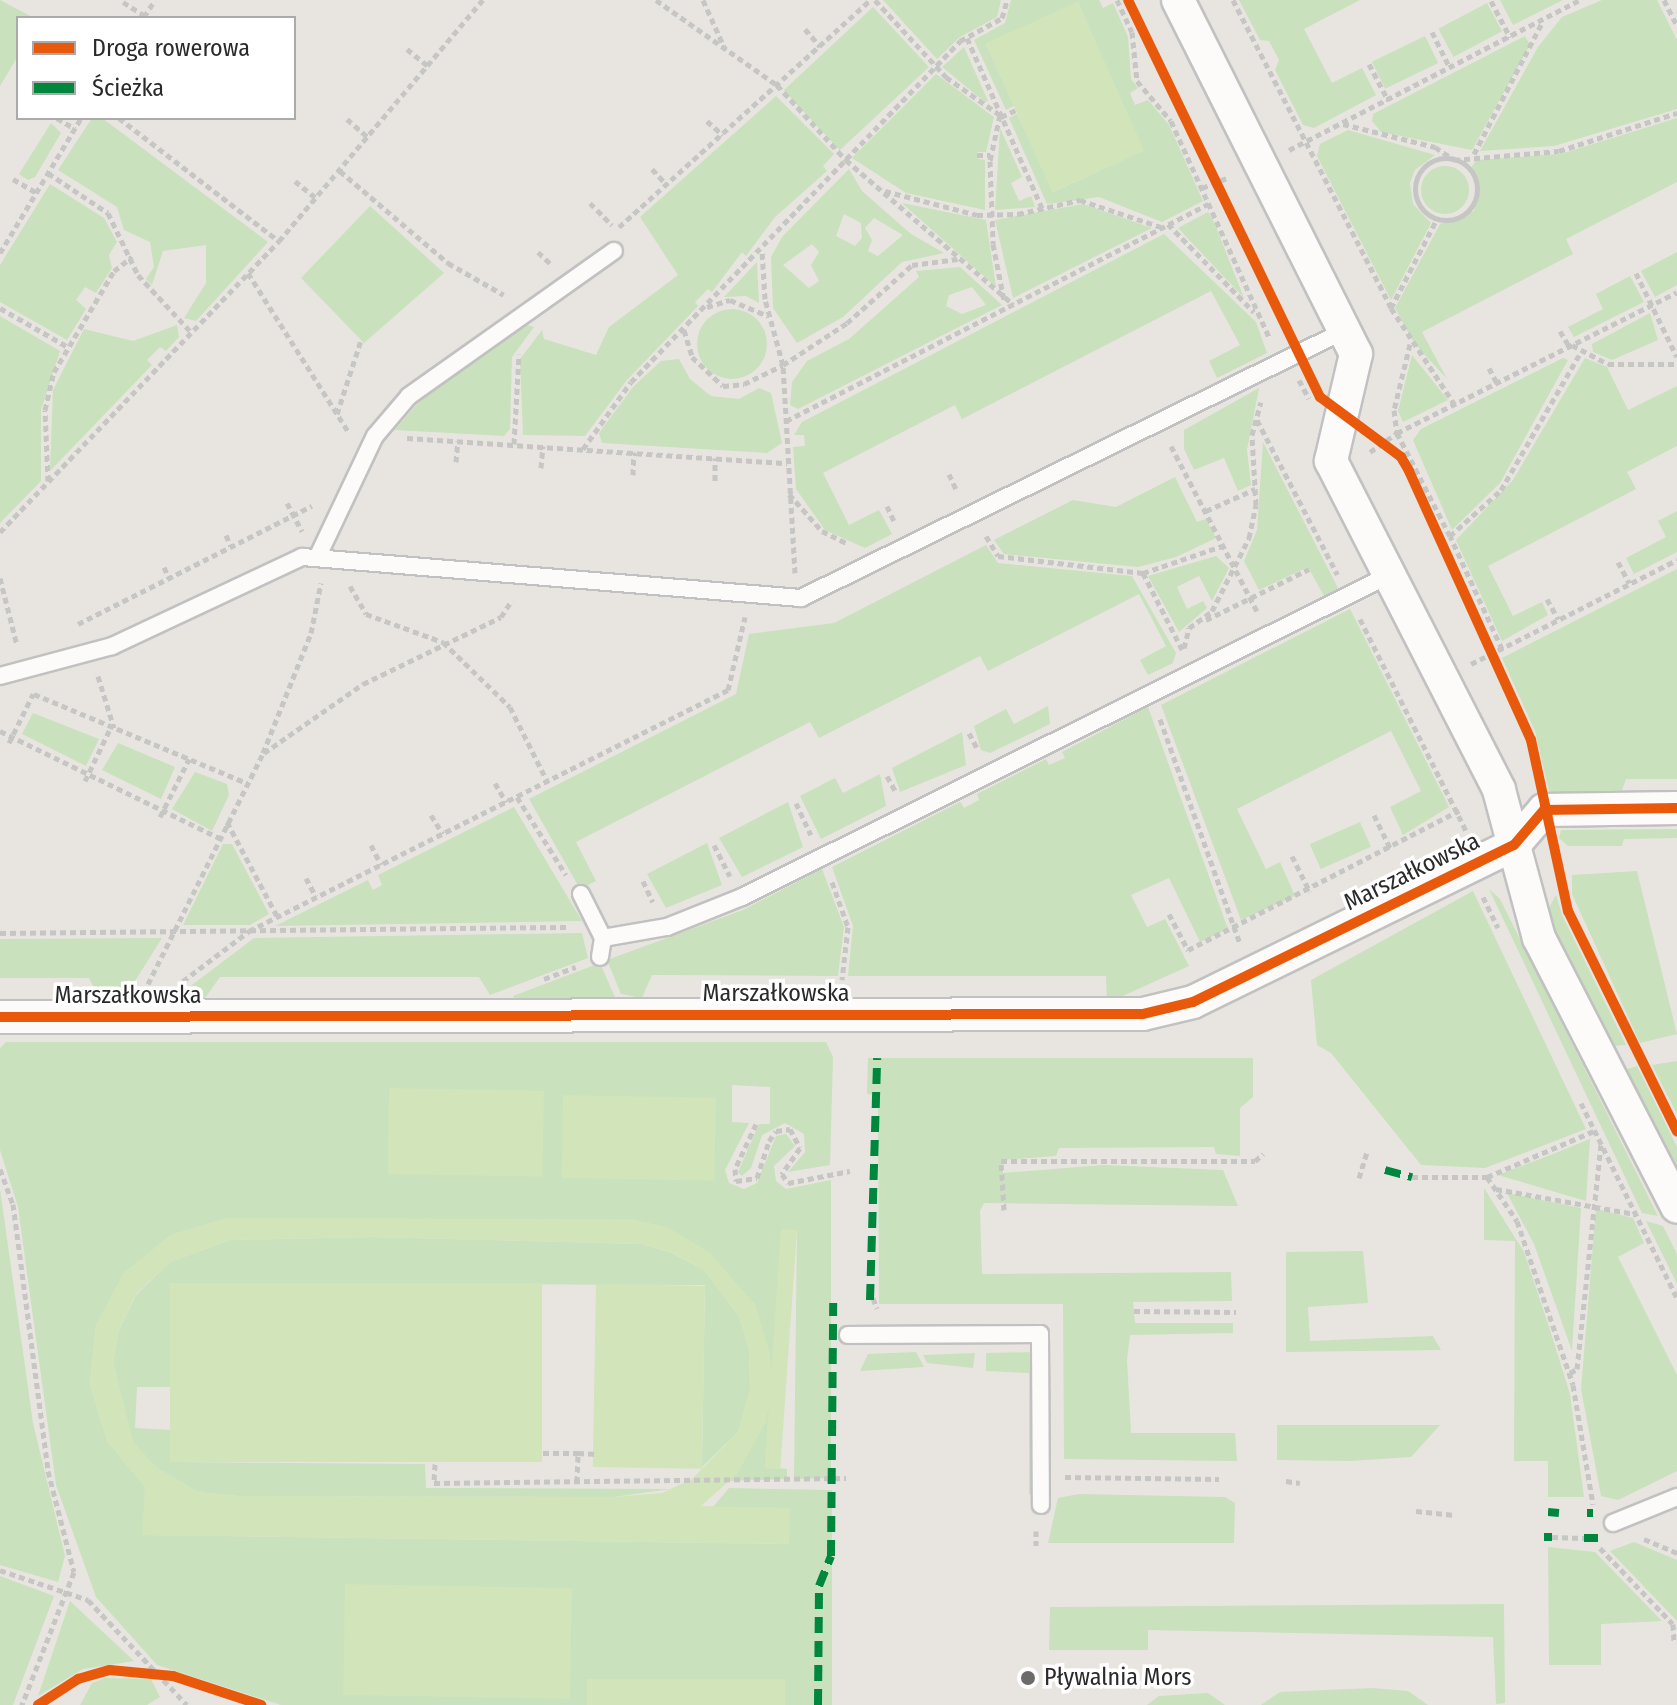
<!DOCTYPE html>
<meta charset="utf-8">
<style>
body{margin:0}
#map{position:relative;width:1677px;height:1705px;overflow:hidden;background:#e8e5e0;font-family:"Fira Sans Condensed",sans-serif}
div>[style]{position:absolute}
.green>*{inset:0;background:#c9e1bc;transform-origin:0 0}
.round{border-radius:50%}
.pitch>*{inset:0;background:#d1e4ba;transform-origin:0 0}
.path>*{height:5px;margin-top:-2.5px;transform-origin:0;background:repeating-linear-gradient(90deg,#c6c6c5 0 6px,transparent 0 10px)}
.path>.ring{margin:-2.5px;padding:0;box-sizing:content-box;background:none;border:5px solid #c6c6c5;border-radius:50%}
.roads{filter:drop-shadow(2px 0 #c2c1c1) drop-shadow(-2px 0 #c2c1c1) drop-shadow(0 2px #c2c1c1) drop-shadow(0 -2px #c2c1c1)}
.service>*{height:16px;margin:-8px;padding:0 8px;transform-origin:8px;border-radius:8px;background:#fcfbfa}
.minor>*{height:32px;margin:-16px;padding:0 16px;transform-origin:16px;border-radius:16px;background:#fcfbfa}
.quiet>*{height:8px;margin-top:-4px;transform-origin:0;background:repeating-linear-gradient(90deg,#00873e 0 16px,transparent 0 24px)}
.cycleway>*{height:10px;margin:-5px;padding:0 5px;transform-origin:5px;border-radius:5px;background:#e8590c}
.dots>*{width:22px;height:22px;translate:-50% -50%;box-sizing:border-box;border:4px solid #fff;border-radius:50%}
span{translate:-50% -50%;white-space:nowrap;text-align:center;line-height:1.15;-webkit-text-stroke:7px #fff;paint-order:stroke}
.street-label{font-size:24px;color:#2a2a2a}
.poi-label{font-size:24px;color:#2a2a2a}
.left{translate:0 -50%;text-align:left}
.legend{position:absolute;left:16px;top:16px;width:280px;height:104px;box-sizing:border-box;background:#fff;border:2px solid #aaa;margin:0;padding:10px 14px;list-style:none;font-size:24px;color:#2a2a2a}
.legend li{display:flex;align-items:center;gap:16px;height:40px}
.legend b{width:40px;border:2px solid #aaa}
</style>
<div id="map">
<div class="green">
<div style="clip-path:polygon(0 0,34px 18px,18px 18px,18px 56px,0 86px)"></div>
<div style="clip-path:polygon(883px 0,1001px 0,997px 17px,960px 37px,937px 59px)"></div>
<div style="clip-path:polygon(1011px 0,1099px 0,1103px 8px,1113px 3px,1128px 37px,1131px 79px,1138px 88px,1130px 93px,1135px 105px,1148px 100px,1169px 125px,1203px 201px,1162px 222px,1099px 197px,1047px 204px,1009px 118px,1017px 114px,1053px 192px,1143px 151px,1078px 2px,986px 44px,1014px 106px,1006px 110px,974px 40px,1005px 23px)"></div>
<div style="clip-path:polygon(1239px 0,1360px 0,1304px 29px,1332px 83px,1362px 68px,1376px 95px,1314px 128px,1303px 125px,1275px 70px,1279px 60px,1269px 41px,1260px 40px)"></div>
<div style="clip-path:polygon(1500px 0,1563px 0,1513px 25px)"></div>
<div style="clip-path:polygon(1602px 0,1657px 0,1677px 40px,1677px 109px,1554px 146px,1480px 151px,1538px 47px,1562px 17px)"></div>
<div style="left:1487px;top:3px;width:32px;height:55px;rotate:62deg"></div>
<div style="left:873px;top:7px;width:82px;height:122px;rotate:47deg"></div>
<div style="left:1425px;top:36px;width:30px;height:59px;rotate:64deg"></div>
<div style="clip-path:polygon(1525px 36px,1530px 45px,1472px 150px,1381px 132px,1372px 121px,1373px 114px)"></div>
<div style="clip-path:polygon(964px 47px,988px 101px,985px 102px,942px 67px)"></div>
<div style="clip-path:polygon(936px 74px,994px 117px,986px 152px,977px 152px,978px 159px,985px 160px,985px 210px,906px 193px,852px 158px)"></div>
<div style="clip-path:polygon(776px 96px,834px 154px,823px 166px,827px 171px,775px 217px,746px 256px,742px 252px,712px 292px,708px 289px,695px 302px,698px 306px,627px 380px,585px 436px,523px 435px,520px 359px,542px 330px,544px 339px,596px 355px,609px 327px,678px 275px,640px 217px)"></div>
<div style="clip-path:polygon(92px 118px,102px 118px,268px 242px,196px 321px,184px 318px,206px 283px,206px 245px,163px 251px,152px 285px,146px 279px,154px 267px,150px 242px,124px 230px,117px 207px,58px 170px)"></div>
<div style="clip-path:polygon(1677px 118px,1677px 182px,1566px 239px,1573px 254px,1422px 332px,1447px 379px,1414px 343px,1395px 308px,1440px 224px,1474px 211px,1478px 184px,1471px 168px,1476px 160px,1561px 154px)"></div>
<div style="clip-path:polygon(51px 123px,61px 133px,35px 177px,28px 180px,19px 174px)"></div>
<div style="clip-path:polygon(1000px 128px,1022px 177px,1011px 183px,1019px 201px,1031px 196px,1035px 207px,995px 210px)"></div>
<div style="clip-path:polygon(1348px 130px,1435px 155px,1415px 170px,1410px 183px,1413px 204px,1431px 223px,1391px 300px,1317px 156px,1320px 144px)"></div>
<div class="round" style="left:1421px;top:166px;width:48px;height:48px"></div>
<div style="clip-path:polygon(evenodd,849px 169px,862px 191px,911px 234px,944px 253px,902px 262px,843px 317px,797px 343px,773px 308px,771px 257px,782px 237px,849px 169px,844px 214px,861px 223px,862px 238px,855px 246px,836px 236px,844px 214px,849px 169px,874px 218px,903px 235px,878px 256px,868px 251px,872px 240px,865px 228px,874px 218px,849px 169px,812px 244px,819px 252px,811px 265px,819px 281px,809px 288px,783px 265px,812px 244px)"></div>
<div style="clip-path:polygon(50px 184px,104px 218px,117px 242px,109px 255px,112px 268px,96px 293px,85px 287px,76px 300px,86px 309px,67px 340px,0 302px,0 265px)"></div>
<div style="clip-path:polygon(902px 203px,986px 220px,996px 287px)"></div>
<div style="clip-path:polygon(1083px 204px,1152px 228px,1013px 298px,995px 220px)"></div>
<div style="clip-path:polygon(370px 206px,444px 273px,364px 343px,301px 278px)"></div>
<div style="clip-path:polygon(1208px 212px,1214px 222px,1244px 298px,1178px 228px)"></div>
<div style="clip-path:polygon(1164px 234px,1256px 322px,1267px 353px,1217px 378px,1209px 361px,1240px 345px,1211px 291px,962px 419px,955px 405px,823px 473px,849px 525px,879px 510px,892px 534px,865px 548px,825px 530px,796px 489px,793px 447px,805px 446px,804px 435px,794px 435px,802px 422px)"></div>
<div style="clip-path:polygon(1677px 252px,1677px 285px,1655px 297px,1641px 271px)"></div>
<div style="clip-path:polygon(757px 262px,759px 303px,746px 296px,724px 297px)"></div>
<div style="clip-path:polygon(evenodd,960px 267px,1002px 305px,798px 409px,790px 405px,792px 382px,807px 361px,849px 339px,919px 277px,916px 271px,960px 267px,972px 287px,986px 305px,962px 314px,946px 306px,949px 295px,972px 287px)"></div>
<div style="clip-path:polygon(1630px 276px,1644px 302px,1574px 337px,1568px 327px,1603px 309px,1596px 294px)"></div>
<div class="round" style="left:697px;top:309px;width:70px;height:70px"></div>
<div style="clip-path:polygon(1650px 313px,1658px 340px,1612px 360px,1593px 352px,1592px 344px)"></div>
<div style="clip-path:polygon(0 316px,60px 351px,41px 410px,41px 481px,0 523px)"></div>
<div style="clip-path:polygon(177px 325px,179px 337px,166px 351px,160px 347px,147px 360px,152px 365px,50px 471px,53px 390px,84px 329px,133px 341px)"></div>
<div style="clip-path:polygon(527px 325px,534px 327px,512px 357px,510px 429px,504px 436px,395px 430px,424px 396px)"></div>
<div style="clip-path:polygon(1412px 355px,1448px 400px,1403px 422px,1398px 411px)"></div>
<div style="clip-path:polygon(1563px 358px,1568px 360px,1500px 483px,1452px 530px,1413px 440px,1421px 429px)"></div>
<div style="clip-path:polygon(1585px 358px,1607px 367px,1628px 410px,1677px 386px,1677px 446px,1627px 472px,1636px 489px,1488px 566px,1513px 616px,1542px 602px,1548px 615px,1502px 641px,1456px 540px,1513px 480px)"></div>
<div style="clip-path:polygon(679px 359px,690px 379px,711px 396px,739px 399px,759px 388px,771px 393px,782px 443px,767px 453px,602px 443px,599px 433px,633px 387px,661px 361px)"></div>
<div style="clip-path:polygon(1259px 388px,1247px 450px,1251px 485px,1238px 491px,1224px 458px,1194px 470px,1184px 449px,1184px 430px)"></div>
<div style="clip-path:polygon(1263px 442px,1338px 588px,1324px 596px,1308px 567px,1259px 590px,1244px 561px,1257px 530px)"></div>
<div style="clip-path:polygon(1175px 477px,1197px 522px,1206px 519px,1216px 538px,1176px 557px,1138px 567px,1004px 554px,994px 540px,1073px 500px,1116px 507px)"></div>
<div style="clip-path:polygon(1677px 511px,1677px 552px,1634px 574px,1626px 558px,1666px 537px,1658px 521px)"></div>
<div style="clip-path:polygon(986px 545px,998px 563px,1132px 576px,1176px 653px,1173px 663px,1148px 675px,1140px 660px,1166px 646px,1139px 594px,988px 671px,980px 656px,819px 738px,810px 722px,576px 842px,596px 881px,580px 889px,529px 799px,736px 694px,749px 634px,834px 623px)"></div>
<div style="clip-path:polygon(1216px 556px,1229px 568px,1212px 601px,1199px 576px,1177px 587px,1187px 609px,1203px 601px,1207px 608px,1179px 632px,1148px 576px)"></div>
<div style="clip-path:polygon(1677px 569px,1677px 779px,1626px 779px,1621px 793px,1550px 795px,1535px 731px,1502px 658px)"></div>
<div style="clip-path:polygon(1350px 609px,1449px 807px,1403px 835px,1390px 807px,1421px 791px,1391px 731px,1237px 809px,1266px 869px,1280px 862px,1295px 896px,1241px 920px,1161px 705px)"></div>
<div style="clip-path:polygon(1048px 706px,1050px 724px,990px 753px,981px 750px,974px 726px,1006px 709px,1014px 724px)"></div>
<div style="clip-path:polygon(1148px 707px,1228px 929px,1200px 942px,1169px 878px,1131px 895px,1147px 927px,1165px 919px,1189px 966px,1107px 1003px,1106px 976px,848px 976px,853px 926px,832px 867px,960px 802px,964px 808px,979px 800px,977px 794px,1046px 759px,1049px 765px,1065px 758px,1062px 752px)"></div>
<div style="clip-path:polygon(33px 713px,99px 739px,86px 766px,22px 734px)"></div>
<div style="clip-path:polygon(962px 732px,966px 765px,900px 792px,892px 768px)"></div>
<div style="clip-path:polygon(118px 743px,175px 767px,161px 799px,102px 770px)"></div>
<div style="clip-path:polygon(195px 772px,227px 784px,229px 795px,212px 831px,172px 809px)"></div>
<div style="clip-path:polygon(880px 774px,886px 806px,821px 839px,800px 796px,835px 778px,843px 793px)"></div>
<div style="clip-path:polygon(788px 802px,803px 847px,742px 877px,719px 838px)"></div>
<div style="clip-path:polygon(514px 807px,582px 921px,275px 926px,368px 880px,373px 890px,382px 885px,378px 875px)"></div>
<div style="left:1360px;top:822px;width:27px;height:55px;rotate:66deg"></div>
<div style="clip-path:polygon(1677px 829px,1677px 838px,1624px 839px,1622px 846px,1568px 846px,1559px 838px,1561px 830px)"></div>
<div style="clip-path:polygon(707px 843px,722px 885px,666px 908px,647px 874px)"></div>
<div style="clip-path:polygon(223px 844px,232px 844px,269px 914px,250px 925px,183px 925px)"></div>
<div style="clip-path:polygon(822px 869px,844px 927px,838px 976px,652px 975px,642px 998px,621px 994px,607px 960px,743px 910px)"></div>
<div style="clip-path:polygon(1637px 871px,1677px 1034px,1640px 1043px,1572px 894px,1572px 875px)"></div>
<div style="clip-path:polygon(1489px 889px,1500px 899px,1658px 1216px,1642px 1213px)"></div>
<div style="clip-path:polygon(1473px 891px,1586px 1129px,1485px 1168px,1421px 1165px,1331px 1053px,1317px 1045px,1311px 980px)"></div>
<div style="clip-path:polygon(1556px 895px,1562px 915px,1626px 1045px,1614px 1046px,1555px 929px,1548px 910px)"></div>
<div style="clip-path:polygon(582px 933px,588px 958px,490px 995px,479px 977px,220px 977px,201px 1004px,167px 1004px,254px 938px)"></div>
<div style="clip-path:polygon(162px 938px,125px 997px,99px 997px,89px 978px,0 978px,0 939px)"></div>
<div style="clip-path:polygon(600px 963px,617px 1002px,515px 1001px,513px 996px)"></div>
<div style="clip-path:polygon(6px 1042px,826px 1042px,833px 1057px,830px 1165px,788px 1172px,805px 1152px,804px 1134px,785px 1123px,762px 1135px,751px 1168px,742px 1176px,738px 1172px,759px 1124px,770px 1124px,770px 1087px,732px 1085px,732px 1122px,749px 1123px,725px 1170px,729px 1183px,744px 1189px,757px 1183px,776px 1136px,786px 1134px,795px 1146px,774px 1166px,776px 1181px,786px 1189px,831px 1180px,831px 1478px,794px 1479px,797px 1230px,781px 1230px,780px 1468px,787px 1469px,787px 1479px,730px 1481px,766px 1421px,755px 1304px,667px 1227px,227px 1218px,171px 1235px,124px 1273px,96px 1325px,90px 1384px,107px 1441px,145px 1487px,143px 1535px,788px 1544px,789px 1508px,713px 1507px,729px 1488px,832px 1490px,832px 1705px,785px 1705px,784px 1680px,587px 1679px,587px 1705px,281px 1705px,157px 1665px,96px 1597px,56px 1485px,18px 1207px,0 1150px,0 1048px)"></div>
<div style="clip-path:polygon(868px 1058px,1253px 1058px,1253px 1097px,1240px 1108px,1240px 1156px,1216px 1154px,1214px 1147px,1059px 1148px,1056px 1156px,1001px 1160px,1003px 1173px,1103px 1165px,1223px 1170px,1238px 1206px,984px 1203px,980px 1211px,982px 1274px,1231px 1272px,1232px 1301px,1133px 1302px,1135px 1323px,1233px 1323px,1233px 1333px,1130px 1335px,1127px 1360px,1131px 1433px,1235px 1433px,1237px 1461px,1064px 1459px,1063px 1304px,879px 1304px,878px 1095px,867px 1094px)"></div>
<div style="clip-path:polygon(1677px 1061px,1677px 1114px,1652px 1065px)"></div>
<div style="clip-path:polygon(1637px 1066px,1677px 1147px,1677px 1174px,1624px 1070px)"></div>
<div style="clip-path:polygon(1590px 1139px,1586px 1201px,1498px 1175px,1553px 1154px)"></div>
<div style="clip-path:polygon(1484px 1188px,1524px 1252px,1551px 1333px,1570px 1394px,1584px 1497px,1548px 1497px,1548px 1461px,1514px 1461px,1515px 1241px,1484px 1240px)"></div>
<div style="clip-path:polygon(0 1189px,33px 1423px,65px 1556px,58px 1582px,0 1565px)"></div>
<div style="clip-path:polygon(1507px 1193px,1581px 1208px,1572px 1351px,1534px 1244px)"></div>
<div style="clip-path:polygon(1596px 1209px,1633px 1218px,1644px 1243px,1618px 1257px,1677px 1375px,1677px 1471px,1618px 1500px,1601px 1496px,1581px 1389px)"></div>
<div style="clip-path:polygon(1646px 1221px,1663px 1226px,1677px 1254px,1677px 1284px)"></div>
<div style="clip-path:polygon(373px 1237px,641px 1244px,672px 1253px,704px 1270px,739px 1316px,749px 1349px,750px 1391px,738px 1432px,702px 1467px,705px 1285px,171px 1283px,171px 1387px,137px 1387px,135px 1428px,172px 1430px,173px 1462px,425px 1464px,426px 1488px,671px 1489px,613px 1497px,239px 1496px,198px 1492px,157px 1468px,133px 1443px,113px 1362px,119px 1330px,136px 1295px,170px 1262px,230px 1240px)"></div>
<div style="clip-path:polygon(1363px 1251px,1368px 1303px,1308px 1307px,1310px 1341px,1433px 1336px,1441px 1350px,1286px 1352px,1286px 1252px)"></div>
<div style="clip-path:polygon(916px 1352px,924px 1367px,860px 1371px,868px 1354px)"></div>
<div style="clip-path:polygon(1035px 1352px,1034px 1494px,1029px 1494px,1029px 1373px,986px 1371px,986px 1353px)"></div>
<div style="clip-path:polygon(975px 1353px,973px 1368px,927px 1363px,923px 1355px)"></div>
<div style="clip-path:polygon(1277px 1425px,1440px 1425px,1411px 1457px,1350px 1461px,1277px 1460px)"></div>
<div style="clip-path:polygon(1079px 1494px,1225px 1497px,1235px 1503px,1234px 1543px,1048px 1543px,1058px 1498px)"></div>
<div style="clip-path:polygon(1634px 1542px,1677px 1560px,1677px 1621px,1610px 1551px)"></div>
<div style="clip-path:polygon(1548px 1547px,1595px 1552px,1662px 1621px,1601px 1624px,1601px 1665px,1549px 1665px)"></div>
<div style="clip-path:polygon(0 1576px,54px 1596px,13px 1705px,0 1705px)"></div>
<div style="clip-path:polygon(70px 1601px,134px 1661px,83px 1669px,38px 1696px)"></div>
<div style="clip-path:polygon(1504px 1604px,1505px 1703px,1496px 1704px,1493px 1637px,1148px 1630px,1148px 1650px,1049px 1650px,1050px 1607px)"></div>
<div style="clip-path:polygon(105px 1678px,151px 1679px,160px 1697px,147px 1705px,80px 1705px,92px 1683px)"></div>
<div style="clip-path:polygon(1372px 1688px,1408px 1691px,1428px 1705px,1261px 1705px,1280px 1692px)"></div>
<div style="clip-path:polygon(1208px 1693px,1225px 1705px,1147px 1705px,1159px 1696px)"></div>
</div>
<div class="pitch">
<div style="left:1078px;top:2px;width:163px;height:101px;rotate:66deg"></div>
<div style="left:389px;top:1088px;width:155px;height:86px;rotate:1deg"></div>
<div style="left:563px;top:1095px;width:153px;height:83px;rotate:1deg"></div>
<div style="clip-path:polygon(evenodd,227px 1218px,632px 1219px,667px 1227px,709px 1252px,755px 1304px,769px 1350px,773px 1383px,766px 1421px,738px 1473px,701px 1506px,790px 1508px,789px 1544px,142px 1535px,145px 1487px,107px 1441px,90px 1384px,96px 1325px,124px 1273px,170px 1235px,227px 1218px,373px 1237px,641px 1244px,673px 1253px,704px 1270px,739px 1316px,749px 1349px,750px 1391px,738px 1432px,692px 1479px,662px 1493px,613px 1497px,239px 1496px,198px 1492px,157px 1468px,133px 1442px,113px 1362px,119px 1330px,136px 1294px,170px 1262px,230px 1240px,373px 1237px)"></div>
<div style="left:781px;top:1229px;width:16px;height:240px;rotate:4deg"></div>
<div style="left:170px;top:1283px;width:372px;height:179px"></div>
<div style="left:596px;top:1284px;width:109px;height:183px;rotate:1deg"></div>
<div style="left:345px;top:1584px;width:227px;height:111px;rotate:1deg"></div>
<div style="left:587px;top:1679px;width:198px;height:26px"></div>
</div>
<div class="path">
<div style="left:656px;top:0;width:148px;rotate:35.1deg"></div>
<div style="left:777px;top:85px;width:102px;rotate:47.4deg"></div>
<div style="left:846px;top:160px;width:221px;rotate:40.8deg"></div>
<div style="left:703px;top:0;width:54px;rotate:65.8deg"></div>
<div style="left:875px;top:0;width:105px;rotate:47.3deg"></div>
<div style="left:946px;top:77px;width:66px;rotate:35.1deg"></div>
<div style="left:1000px;top:115px;width:47px;rotate:102.3deg"></div>
<div style="left:990px;top:161px;width:83px;rotate:87.9deg"></div>
<div style="left:993px;top:244px;width:57px;rotate:78.9deg"></div>
<div style="left:1117px;top:0;width:35px;rotate:65deg"></div>
<div style="left:1132px;top:32px;width:49px;rotate:84.2deg"></div>
<div style="left:1137px;top:81px;width:52px;rotate:49.6deg"></div>
<div style="left:1171px;top:121px;width:237px;rotate:65.6deg"></div>
<div style="left:1233px;top:0;width:346px;rotate:62.8deg"></div>
<div style="left:1391px;top:308px;width:100px;rotate:-62.7deg"></div>
<div style="left:1664px;top:0;width:29px;rotate:63deg"></div>
<div style="left:1491px;top:1px;width:41px;rotate:62.2deg"></div>
<div style="left:123px;top:2px;width:26px;rotate:32deg"></div>
<div style="left:144px;top:17px;width:20px;rotate:-57deg"></div>
<div style="left:805px;top:29px;width:23px;rotate:49deg"></div>
<div style="left:1432px;top:32px;width:40px;rotate:63.4deg"></div>
<div style="left:967px;top:38px;width:186px;rotate:66.2deg"></div>
<div style="left:407px;top:49px;width:27px;rotate:39deg"></div>
<div style="left:1369px;top:64px;width:41px;rotate:62.2deg"></div>
<div style="left:1001px;top:117px;width:17px;rotate:-25deg"></div>
<div style="left:57px;top:118px;width:21px;rotate:31deg"></div>
<div style="left:119px;top:118px;width:202px;rotate:37.6deg"></div>
<div style="left:347px;top:119px;width:28px;rotate:41deg"></div>
<div style="left:707px;top:121px;width:21px;rotate:41deg"></div>
<div style="left:1343px;top:124px;width:95px;rotate:14deg"></div>
<div style="left:1435px;top:147px;width:23px;rotate:34deg"></div>
<div style="left:1454px;top:160px;width:105px;rotate:-4.9deg"></div>
<div style="left:1559px;top:151px;width:124px;rotate:-17.9deg"></div>
<div style="left:1289px;top:150px;width:327px;rotate:-27.3deg"></div>
<div style="left:1474px;top:154px;width:150px;rotate:-62.6deg"></div>
<div style="left:977px;top:155px;width:13px"></div>
<div class="ring" style="left:1415px;top:158px;width:57px;height:57px"></div>
<div style="left:652px;top:169px;width:23px;rotate:47deg"></div>
<div style="left:340px;top:171px;width:142px;rotate:40.4deg"></div>
<div style="left:448px;top:263px;width:64px;rotate:29.7deg"></div>
<div style="left:48px;top:173px;width:72px;rotate:33.7deg"></div>
<div style="left:108px;top:213px;width:69px;rotate:64.2deg"></div>
<div style="left:138px;top:275px;width:78px;rotate:47.1deg"></div>
<div style="left:13px;top:179px;width:28px;rotate:30deg"></div>
<div style="left:295px;top:181px;width:27px;rotate:39deg"></div>
<div style="left:1202px;top:188px;width:29px;rotate:-22deg"></div>
<div style="left:885px;top:191px;width:95px;rotate:14.6deg"></div>
<div style="left:977px;top:215px;width:41px;rotate:-1.4deg"></div>
<div style="left:1018px;top:214px;width:64px;rotate:-12.7deg"></div>
<div style="left:1080px;top:200px;width:85px;rotate:18.4deg"></div>
<div style="left:590px;top:203px;width:31px;rotate:45deg"></div>
<div style="left:1168px;top:224px;width:123px;rotate:45.7deg"></div>
<div style="left:619px;top:227px;width:338px;rotate:-42.1deg"></div>
<div style="left:538px;top:252px;width:19px;rotate:43deg"></div>
<div style="left:0;top:253px;width:157px;rotate:-59deg"></div>
<div style="left:248px;top:273px;width:189px;rotate:57.7deg"></div>
<div style="left:1636px;top:273px;width:93px;rotate:64deg"></div>
<div style="left:707px;top:307px;width:24px;rotate:-17deg"></div>
<div style="left:730px;top:300px;width:41px;rotate:22.8deg"></div>
<div style="left:0;top:308px;width:78px;rotate:29.8deg"></div>
<div style="left:1391px;top:308px;width:116px;rotate:56.6deg"></div>
<div style="left:684px;top:330px;width:28px;rotate:73deg"></div>
<div style="left:692px;top:357px;width:42px;rotate:43.1deg"></div>
<div style="left:723px;top:386px;width:21px;rotate:-5deg"></div>
<div style="left:744px;top:384px;width:43px;rotate:-26deg"></div>
<div style="left:783px;top:365px;width:68px;rotate:-105.3deg"></div>
<div style="left:765px;top:299px;width:49px;rotate:-93.5deg"></div>
<div style="left:1560px;top:331px;width:17px;rotate:59deg"></div>
<div style="left:1410px;top:344px;width:68px;rotate:103.6deg"></div>
<div style="left:1394px;top:410px;width:23px;rotate:83deg"></div>
<div style="left:1397px;top:433px;width:116px;rotate:62.8deg"></div>
<div style="left:1572px;top:345px;width:41px;rotate:27.8deg"></div>
<div style="left:1608px;top:364px;width:69px"></div>
<div style="left:1489px;top:368px;width:17px;rotate:62deg"></div>
<div style="left:1299px;top:380px;width:21px;rotate:62deg"></div>
<div style="left:337px;top:414px;width:78px;rotate:-72deg"></div>
<div style="left:1257px;top:420px;width:174px;rotate:62.5deg"></div>
<div style="left:786px;top:421px;width:475px;rotate:-27.2deg"></div>
<div style="left:407px;top:438px;width:381px;rotate:3.8deg"></div>
<div style="left:514px;top:444px;width:90px;rotate:-86.8deg"></div>
<div style="left:1171px;top:446px;width:186px;rotate:62.5deg"></div>
<div style="left:583px;top:449px;width:82px;rotate:-54.4deg"></div>
<div style="left:631px;top:382px;width:474px;rotate:-46deg"></div>
<div style="left:960px;top:41px;width:48px;rotate:-28.7deg"></div>
<div style="left:1002px;top:18px;width:19px;rotate:-74deg"></div>
<div style="left:1370px;top:452px;width:33px;rotate:-35deg"></div>
<div style="left:1397px;top:433px;width:313px;rotate:-26.7deg"></div>
<div style="left:456px;top:462px;width:21px;rotate:-85deg"></div>
<div style="left:541px;top:468px;width:22px;rotate:-85deg"></div>
<div style="left:949px;top:474px;width:19px;rotate:65deg"></div>
<div style="left:633px;top:475px;width:23px;rotate:-88deg"></div>
<div style="left:48px;top:481px;width:71px;rotate:-92.4deg"></div>
<div style="left:45px;top:410px;width:39px;rotate:-77deg"></div>
<div style="left:54px;top:372px;width:117px;rotate:-59.3deg"></div>
<div style="left:114px;top:271px;width:23px;rotate:-38deg"></div>
<div style="left:715px;top:481px;width:23px;rotate:-90deg"></div>
<div style="left:789px;top:494px;width:50px;rotate:48.3deg"></div>
<div style="left:822px;top:531px;width:30px;rotate:26deg"></div>
<div style="left:287px;top:503px;width:32px;rotate:62deg"></div>
<div style="left:887px;top:506px;width:19px;rotate:65deg"></div>
<div style="left:1206px;top:511px;width:54px;rotate:-24.2deg"></div>
<div style="left:0;top:532px;width:403px;rotate:-46.2deg"></div>
<div style="left:279px;top:241px;width:316px;rotate:-49.8deg"></div>
<div style="left:226px;top:535px;width:12px;rotate:66deg"></div>
<div style="left:986px;top:536px;width:23px;rotate:59deg"></div>
<div style="left:998px;top:556px;width:146px;rotate:6.7deg"></div>
<div style="left:1143px;top:573px;width:88px;rotate:62.9deg"></div>
<div style="left:1618px;top:562px;width:24px;rotate:62deg"></div>
<div style="left:164px;top:567px;width:12px;rotate:66deg"></div>
<div style="left:795px;top:573px;width:208px;rotate:-93.3deg"></div>
<div style="left:783px;top:365px;width:77px;rotate:-33.3deg"></div>
<div style="left:847px;top:323px;width:87px;rotate:-41.7deg"></div>
<div style="left:912px;top:265px;width:46px;rotate:-7.4deg"></div>
<div style="left:1143px;top:573px;width:87px;rotate:-18.9deg"></div>
<div style="left:0;top:578px;width:69px;rotate:75.8deg"></div>
<div style="left:350px;top:586px;width:32px;rotate:60deg"></div>
<div style="left:366px;top:614px;width:82px;rotate:20deg"></div>
<div style="left:443px;top:642px;width:93px;rotate:44.1deg"></div>
<div style="left:510px;top:707px;width:83px;rotate:63.4deg"></div>
<div style="left:1547px;top:599px;width:23px;rotate:61deg"></div>
<div style="left:1360px;top:619px;width:237px;rotate:63.4deg"></div>
<div style="left:1206px;top:620px;width:115px;rotate:-26.3deg"></div>
<div style="left:78px;top:624px;width:262px;rotate:-26.8deg"></div>
<div style="left:1184px;top:648px;width:21px;rotate:-76deg"></div>
<div style="left:1189px;top:628px;width:29px;rotate:-36deg"></div>
<div style="left:1212px;top:611px;width:82px;rotate:-63.1deg"></div>
<div style="left:1249px;top:538px;width:34px;rotate:-78deg"></div>
<div style="left:1256px;top:505px;width:70px;rotate:-93.3deg"></div>
<div style="left:1252px;top:435px;width:34px;rotate:-75deg"></div>
<div style="left:1502px;top:649px;width:124px;rotate:-114.7deg"></div>
<div style="left:1450px;top:536px;width:69px;rotate:-42deg"></div>
<div style="left:1501px;top:490px;width:160px;rotate:-59.9deg"></div>
<div style="left:1471px;top:664px;width:231px;rotate:-26.8deg"></div>
<div style="left:98px;top:676px;width:54px;rotate:72.9deg"></div>
<div style="left:34px;top:694px;width:231px;rotate:22.7deg"></div>
<div style="left:1160px;top:719px;width:239px;rotate:70.4deg"></div>
<div style="left:0;top:731px;width:244px;rotate:26deg"></div>
<div style="left:969px;top:733px;width:19px;rotate:62deg"></div>
<div style="left:9px;top:743px;width:55px;rotate:-63.9deg"></div>
<div style="left:264px;top:753px;width:121px;rotate:-34.9deg"></div>
<div style="left:363px;top:684px;width:153px;rotate:-25.9deg"></div>
<div style="left:501px;top:617px;width:20px;rotate:-57deg"></div>
<div style="left:887px;top:776px;width:18px;rotate:61deg"></div>
<div style="left:85px;top:781px;width:60px;rotate:-64.3deg"></div>
<div style="left:495px;top:783px;width:22px;rotate:60deg"></div>
<div style="left:517px;top:797px;width:92px;rotate:57.9deg"></div>
<div style="left:796px;top:803px;width:35px;rotate:65deg"></div>
<div style="left:431px;top:815px;width:22px;rotate:58deg"></div>
<div style="left:1374px;top:815px;width:37px;rotate:64deg"></div>
<div style="left:160px;top:817px;width:65px;rotate:-63.4deg"></div>
<div style="left:227px;top:822px;width:106px;rotate:62deg"></div>
<div style="left:371px;top:845px;width:22px;rotate:63deg"></div>
<div style="left:714px;top:845px;width:35px;rotate:63deg"></div>
<div style="left:1292px;top:856px;width:40px;rotate:63.4deg"></div>
<div style="left:306px;top:878px;width:21px;rotate:62deg"></div>
<div style="left:643px;top:881px;width:23px;rotate:65deg"></div>
<div style="left:832px;top:882px;width:48px;rotate:70.4deg"></div>
<div style="left:848px;top:927px;width:53px;rotate:96.5deg"></div>
<div style="left:1483px;top:897px;width:34px;rotate:64deg"></div>
<div style="left:1169px;top:914px;width:41px;rotate:62.2deg"></div>
<div style="left:1188px;top:950px;width:305px;rotate:-27.2deg"></div>
<div style="left:0;top:933px;width:567px;rotate:-0.61deg"></div>
<div style="left:544px;top:979px;width:34px;rotate:-21deg"></div>
<div style="left:183px;top:981px;width:83px;rotate:-37.1deg"></div>
<div style="left:249px;top:931px;width:536px;rotate:-26.71deg"></div>
<div style="left:728px;top:690px;width:75px;rotate:-76.9deg"></div>
<div style="left:148px;top:984px;width:258px;rotate:-63.5deg"></div>
<div style="left:263px;top:753px;width:129px;rotate:-68.2deg"></div>
<div style="left:311px;top:633px;width:51px;rotate:-78.7deg"></div>
<div style="left:1581px;top:1103px;width:217px;rotate:63.8deg"></div>
<div style="left:756px;top:1124px;width:50px;rotate:115deg"></div>
<div style="left:735px;top:1169px;width:12px;rotate:85deg"></div>
<div style="left:736px;top:1181px;width:21px;rotate:-8deg"></div>
<div style="left:757px;top:1178px;width:39px;rotate:-72deg"></div>
<div style="left:769px;top:1141px;width:12px;rotate:-55deg"></div>
<div style="left:776px;top:1131px;width:14px;rotate:-8deg"></div>
<div style="left:790px;top:1129px;width:21px;rotate:62deg"></div>
<div style="left:800px;top:1148px;width:32px;rotate:125deg"></div>
<div style="left:782px;top:1174px;width:11px;rotate:56deg"></div>
<div style="left:788px;top:1183px;width:63px;rotate:-11deg"></div>
<div style="left:0;top:1169px;width:37px;rotate:70deg"></div>
<div style="left:13px;top:1204px;width:269px;rotate:82.5deg"></div>
<div style="left:48px;top:1471px;width:104px;rotate:75.6deg"></div>
<div style="left:74px;top:1572px;width:143px;rotate:111.4deg"></div>
<div style="left:1412px;top:1177px;width:75px"></div>
<div style="left:1487px;top:1177px;width:53px;rotate:55.7deg"></div>
<div style="left:1517px;top:1221px;width:173px;rotate:71.1deg"></div>
<div style="left:1573px;top:1385px;width:121px;rotate:80.5deg"></div>
<div style="left:1487px;top:1177px;width:116px;rotate:-23.3deg"></div>
<div style="left:1359px;top:1178px;width:28px;rotate:-73deg"></div>
<div style="left:1496px;top:1189px;width:141px;rotate:10.2deg"></div>
<div style="left:1004px;top:1210px;width:49px;rotate:-93.5deg"></div>
<div style="left:1001px;top:1161px;width:254px"></div>
<div style="left:1255px;top:1161px;width:11px;rotate:-41deg"></div>
<div style="left:873px;top:1298px;width:11px;rotate:68deg"></div>
<div style="left:1134px;top:1311px;width:102px;rotate:0.6deg"></div>
<div style="left:1570px;top:1373px;width:8px;rotate:-30deg"></div>
<div style="left:1577px;top:1369px;width:225px;rotate:-83.9deg"></div>
<div style="left:543px;top:1453px;width:35px"></div>
<div style="left:435px;top:1464px;width:19px;rotate:93deg"></div>
<div style="left:434px;top:1483px;width:412px;rotate:-0.7deg"></div>
<div style="left:1065px;top:1477px;width:154px;rotate:0.7deg"></div>
<div style="left:1286px;top:1481px;width:14px;rotate:8deg"></div>
<div style="left:577px;top:1482px;width:29px;rotate:-88deg"></div>
<div style="left:578px;top:1453px;width:19px;rotate:3deg"></div>
<div style="left:1416px;top:1511px;width:39px;rotate:6deg"></div>
<div style="left:1552px;top:1537px;width:32px;rotate:2deg"></div>
<div style="left:1644px;top:1539px;width:36px;rotate:23deg"></div>
<div style="left:1036px;top:1546px;width:15px;rotate:-90deg"></div>
<div style="left:1600px;top:1548px;width:105px;rotate:46.2deg"></div>
<div style="left:1673px;top:1624px;width:18px;rotate:87deg"></div>
<div style="left:0;top:1570px;width:93px;rotate:18.8deg"></div>
<div style="left:88px;top:1600px;width:144px;rotate:46.7deg"></div>
</div>
<div class="roads">
<div class="service">
<div style="left:317px;top:558px;width:135px;rotate:-64.6deg"></div>
<div style="left:375px;top:436px;width:52px;rotate:-49.6deg"></div>
<div style="left:409px;top:396px;width:251px;rotate:-35.3deg"></div>
<div style="left:0;top:676px;width:116px;rotate:-15deg"></div>
<div style="left:112px;top:646px;width:210px;rotate:-25.1deg"></div>
<div style="left:302px;top:557px;width:501px;rotate:4.7deg"></div>
<div style="left:801px;top:598px;width:607px;rotate:-26.19deg"></div>
<div style="left:581px;top:894px;width:49px;rotate:63.4deg"></div>
<div style="left:603px;top:938px;width:19px;rotate:99deg"></div>
<div style="left:603px;top:938px;width:65px;rotate:-9.8deg"></div>
<div style="left:667px;top:927px;width:81px;rotate:-21.8deg"></div>
<div style="left:742px;top:897px;width:723px;rotate:-26.46deg"></div>
<div style="left:848px;top:1335px;width:192px;rotate:-0.3deg"></div>
<div style="left:1040px;top:1334px;width:171px;rotate:89.7deg"></div>
<div style="left:1613px;top:1523px;width:69px;rotate:-22.1deg"></div>
</div>
<div class="minor">
<div style="left:1178px;top:0;width:396px;rotate:63.3deg"></div>
<div style="left:1356px;top:354px;width:110px;rotate:103.2deg"></div>
<div style="left:1331px;top:461px;width:369px;rotate:62.9deg"></div>
<div style="left:1499px;top:790px;width:153px;rotate:74.9deg"></div>
<div style="left:1539px;top:938px;width:302px;rotate:62.8deg"></div>
<div style="left:0;top:1017px;width:1143px;rotate:-0.15deg"></div>
<div style="left:1143px;top:1014px;width:51px;rotate:-13.5deg"></div>
<div style="left:1193px;top:1002px;width:357px;rotate:-26.1deg"></div>
<div style="left:1514px;top:845px;width:46px;rotate:-49.4deg"></div>
<div style="left:1544px;top:810px;width:133px;rotate:-0.9deg"></div>
</div>
</div>
<div class="quiet">
<div style="left:1385px;top:1170px;width:28px;rotate:15deg"></div>
<div style="left:870px;top:1300px;width:242px;rotate:-88.3deg"></div>
<div style="left:1548px;top:1512px;width:11px;rotate:5deg"></div>
<div style="left:1587px;top:1513px;width:6px"></div>
<div style="left:1544px;top:1537px;width:8px"></div>
<div style="left:1584px;top:1538px;width:14px"></div>
<div style="left:818px;top:1705px;width:119px;rotate:-89.5deg"></div>
<div style="left:819px;top:1586px;width:32px;rotate:-68deg"></div>
<div style="left:831px;top:1556px;width:253px;rotate:-89.5deg"></div>
</div>
<div class="cycleway">
<div style="left:1128px;top:0;width:441px;rotate:64.2deg"></div>
<div style="left:1320px;top:397px;width:101px;rotate:36.5deg"></div>
<div style="left:1401px;top:457px;width:16px;rotate:60deg"></div>
<div style="left:1409px;top:471px;width:295px;rotate:65.6deg"></div>
<div style="left:1531px;top:740px;width:175px;rotate:77.8deg"></div>
<div style="left:1568px;top:911px;width:246px;rotate:63.7deg"></div>
<div style="left:0;top:1017px;width:1143px;rotate:-0.15deg"></div>
<div style="left:1143px;top:1014px;width:51px;rotate:-13.5deg"></div>
<div style="left:1193px;top:1002px;width:357px;rotate:-26.1deg"></div>
<div style="left:1514px;top:845px;width:46px;rotate:-49.4deg"></div>
<div style="left:1544px;top:810px;width:133px;rotate:-0.9deg"></div>
<div style="left:38px;top:1705px;width:48px;rotate:-33deg"></div>
<div style="left:78px;top:1679px;width:33px;rotate:-16deg"></div>
<div style="left:110px;top:1670px;width:63px;rotate:5.4deg"></div>
<div style="left:173px;top:1676px;width:93px;rotate:18.2deg"></div>
</div>
<div class="dots">
<div style="left:1028px;top:1678px;background:#6c6b6a"></div>
</div>
<div class="street-label">
<span style="left:1412px;top:872px;rotate:-26deg">Marszałkowska</span>
<span style="left:776px;top:994px">Marszałkowska</span>
<span style="left:128px;top:996px">Marszałkowska</span>
</div>
<div class="poi-label">
<span class="left" style="left:1044px;top:1678px">Pływalnia Mors</span>
</div>
<ul class="legend">
<li><b style="height:10px;background:#e8590c"></b>Droga rowerowa</li>
<li><b style="height:10px;background:#00873e"></b>Ścieżka</li>
</ul>
</div>
